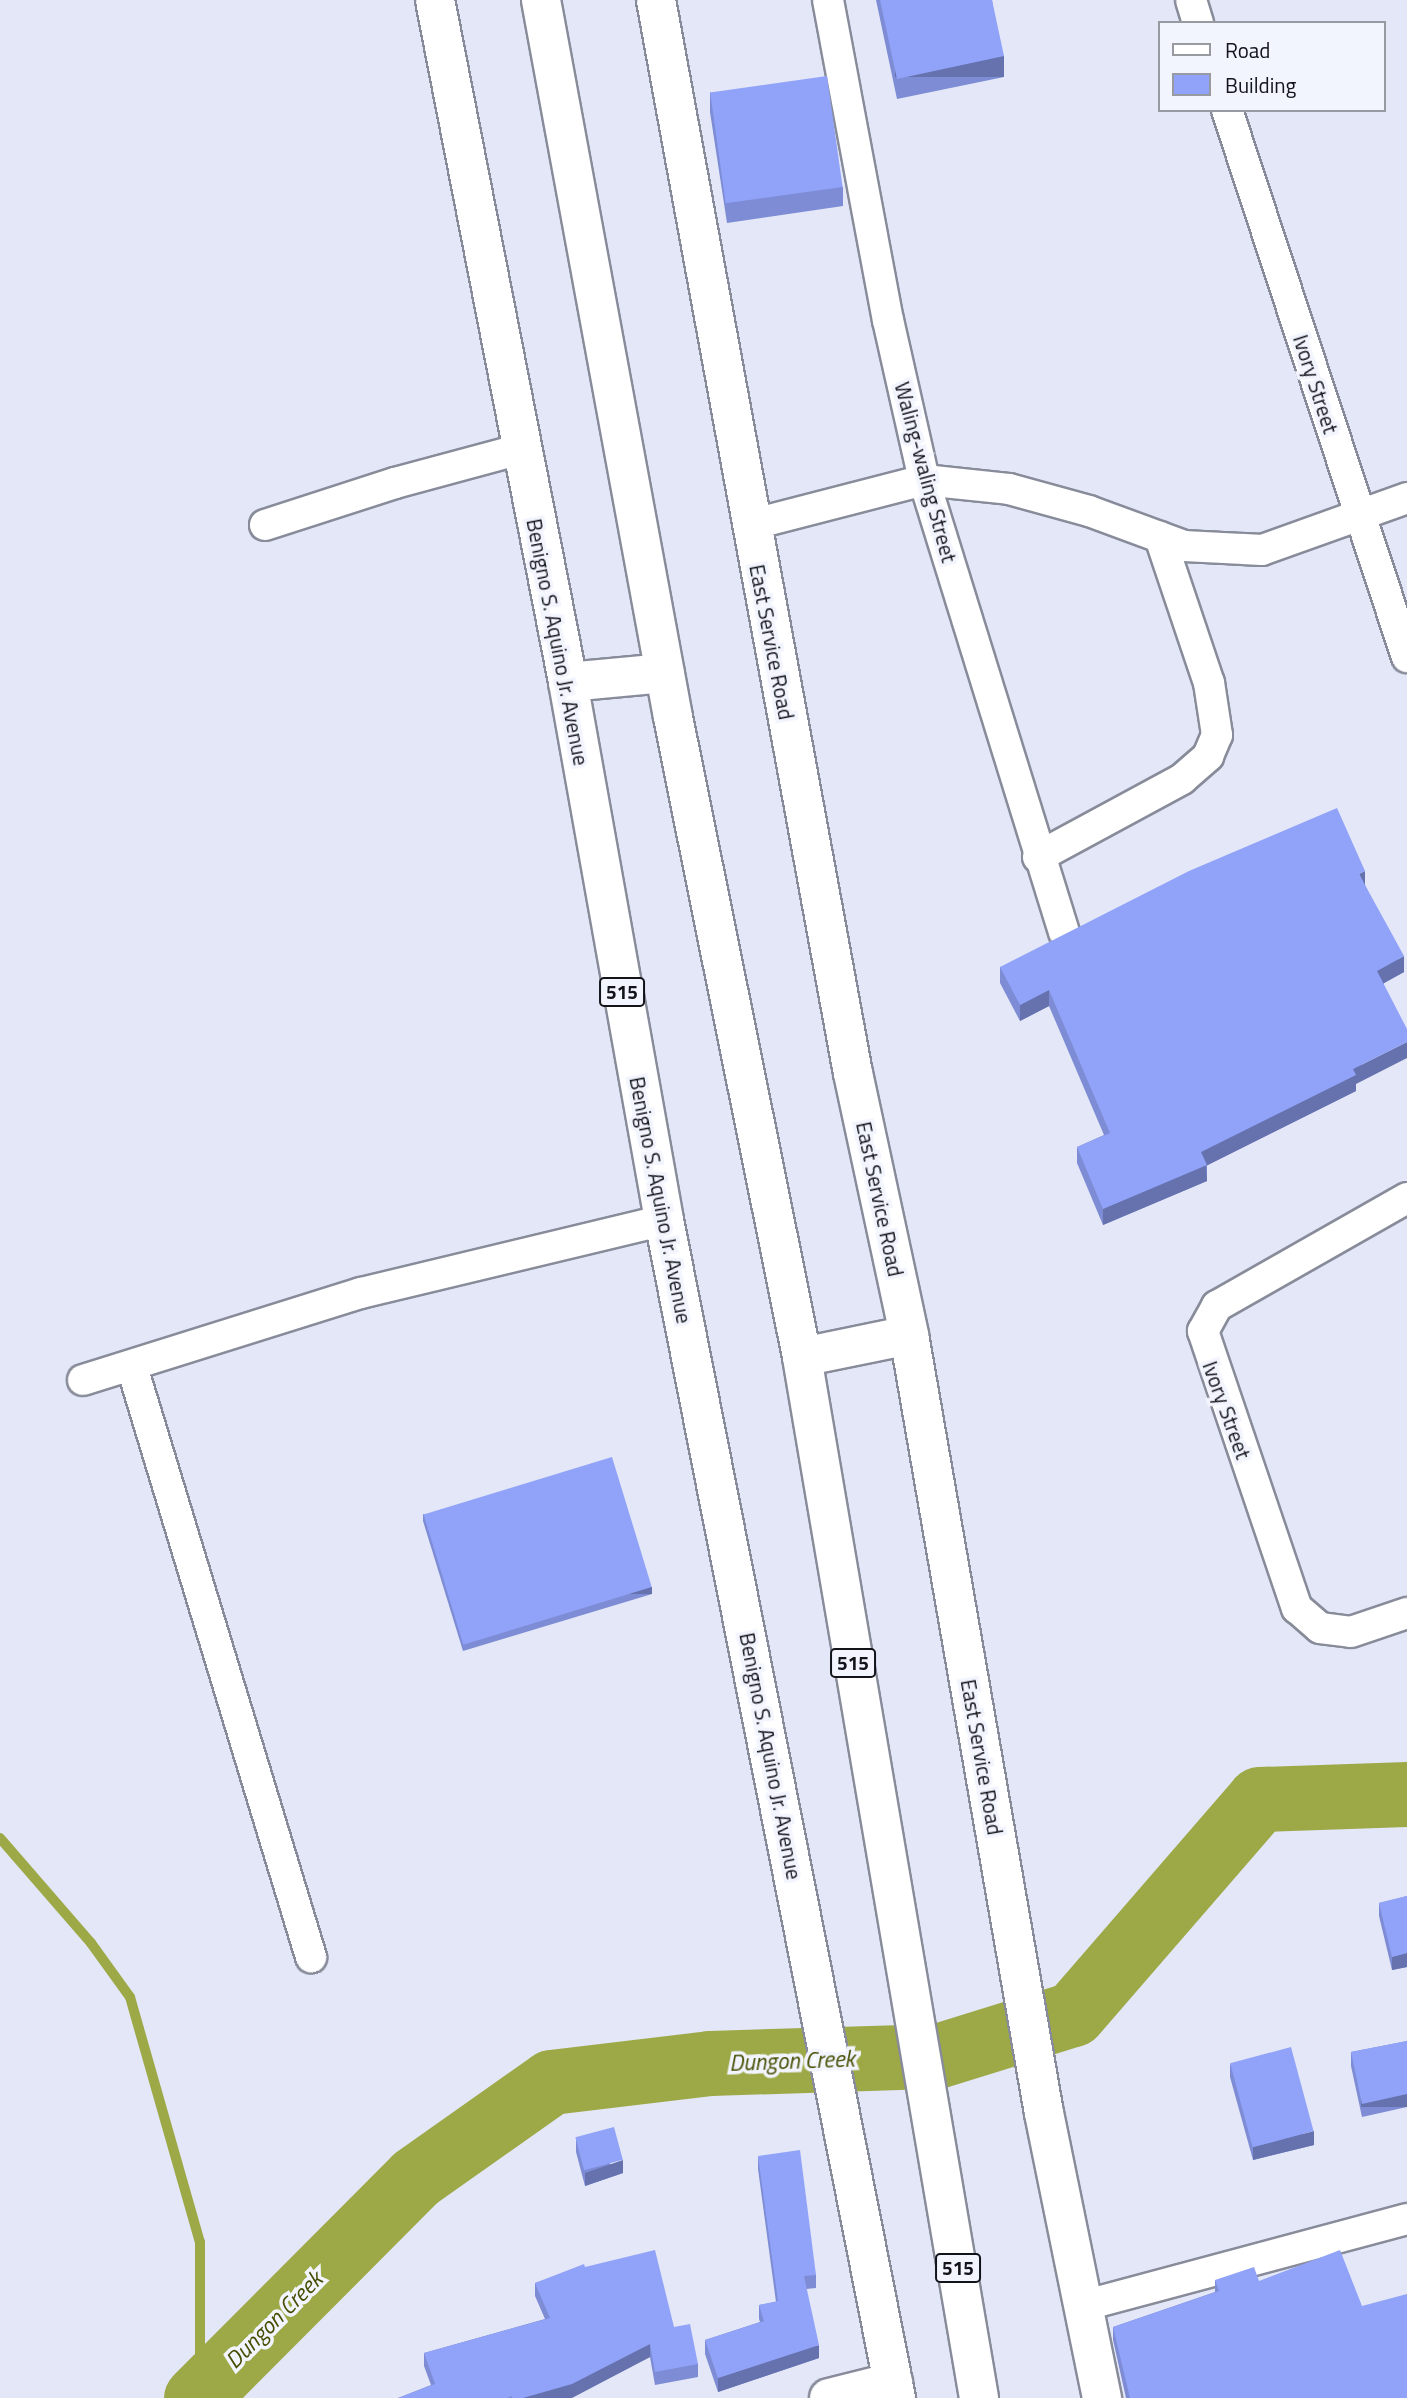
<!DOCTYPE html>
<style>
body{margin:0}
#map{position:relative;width:1407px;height:2398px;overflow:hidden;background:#e3e7f7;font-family:"Titillium Web",sans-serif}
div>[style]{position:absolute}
.stream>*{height:10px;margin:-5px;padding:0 5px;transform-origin:5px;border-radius:5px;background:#9da947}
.river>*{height:65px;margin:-32.5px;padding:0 32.5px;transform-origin:32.5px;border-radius:32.5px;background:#9da947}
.roads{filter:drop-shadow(2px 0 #888c9a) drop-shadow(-2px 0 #888c9a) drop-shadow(0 2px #888c9a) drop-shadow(0 -2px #888c9a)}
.street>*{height:30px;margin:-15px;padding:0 15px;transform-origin:15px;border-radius:15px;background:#fff}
.secondary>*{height:38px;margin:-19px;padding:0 19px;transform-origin:19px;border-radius:19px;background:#fff}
.highway>*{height:38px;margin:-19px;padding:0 19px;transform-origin:19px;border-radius:19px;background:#fff}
.wall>*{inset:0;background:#7d8cd5}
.shaded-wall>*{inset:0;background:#6672ae;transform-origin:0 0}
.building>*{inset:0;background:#91a3f8;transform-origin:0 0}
span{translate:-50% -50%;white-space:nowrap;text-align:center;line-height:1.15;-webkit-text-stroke:7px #f2f4fe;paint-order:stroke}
.shield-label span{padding:2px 5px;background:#f2f4fe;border:2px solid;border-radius:5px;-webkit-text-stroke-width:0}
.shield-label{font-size:19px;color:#121419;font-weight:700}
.street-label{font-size:21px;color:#121419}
.water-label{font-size:23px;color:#464d00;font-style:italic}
.legend{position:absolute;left:1158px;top:21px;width:228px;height:91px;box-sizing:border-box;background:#f2f4fe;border:2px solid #989aa2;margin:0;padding:9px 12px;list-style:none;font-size:21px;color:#121419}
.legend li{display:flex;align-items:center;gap:14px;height:35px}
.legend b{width:35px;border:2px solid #989aa2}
</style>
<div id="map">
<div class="stream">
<div style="left:0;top:1838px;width:139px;rotate:49.1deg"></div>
<div style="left:91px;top:1943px;width:67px;rotate:54.2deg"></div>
<div style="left:130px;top:1997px;width:255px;rotate:74.1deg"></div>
<div style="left:200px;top:2242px;width:149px;rotate:90deg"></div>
</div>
<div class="river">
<div style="left:196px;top:2398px;width:310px;rotate:-45.1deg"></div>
<div style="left:415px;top:2178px;width:166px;rotate:-35.2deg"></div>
<div style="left:551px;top:2082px;width:160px;rotate:-6.8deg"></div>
<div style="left:710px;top:2063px;width:227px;rotate:-1.8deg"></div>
<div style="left:937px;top:2056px;width:142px;rotate:-17.2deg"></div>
<div style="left:1073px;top:2014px;width:284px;rotate:-49.1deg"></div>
<div style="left:1259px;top:1799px;width:148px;rotate:-1.9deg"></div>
</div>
<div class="roads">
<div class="street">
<div style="left:828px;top:0;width:326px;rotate:79.4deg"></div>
<div style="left:888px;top:320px;width:164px;rotate:77.3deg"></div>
<div style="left:924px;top:480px;width:474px;rotate:72.8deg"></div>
<div style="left:1191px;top:0;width:24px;rotate:73deg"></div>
<div style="left:1227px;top:110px;width:576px;rotate:71.79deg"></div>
<div style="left:265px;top:525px;width:137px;rotate:-17.9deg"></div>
<div style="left:395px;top:483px;width:131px;rotate:-15.1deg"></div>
<div style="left:750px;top:525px;width:180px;rotate:-14.5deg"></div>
<div style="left:924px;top:480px;width:85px;rotate:6deg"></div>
<div style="left:1009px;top:489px;width:83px;rotate:15.4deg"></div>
<div style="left:1089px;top:511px;width:101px;rotate:20.2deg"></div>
<div style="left:1184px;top:546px;width:78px;rotate:2.9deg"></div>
<div style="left:1262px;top:550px;width:154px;rotate:-19.7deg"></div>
<div style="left:1038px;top:857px;width:164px;rotate:-28.4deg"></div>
<div style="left:1182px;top:779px;width:35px;rotate:-41deg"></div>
<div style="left:1208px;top:756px;width:23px;rotate:-67deg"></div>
<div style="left:1217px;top:735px;width:53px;rotate:-98.7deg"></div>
<div style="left:1209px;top:683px;width:154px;rotate:-108.6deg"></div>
<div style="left:1407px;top:1198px;width:219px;rotate:150.4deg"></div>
<div style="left:1217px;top:1306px;width:29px;rotate:119deg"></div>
<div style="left:1203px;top:1331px;width:293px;rotate:71.3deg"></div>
<div style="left:1297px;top:1608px;width:30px;rotate:41deg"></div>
<div style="left:1320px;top:1628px;width:31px;rotate:7deg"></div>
<div style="left:1351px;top:1632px;width:59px;rotate:-18.7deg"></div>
<div style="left:132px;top:1367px;width:617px;rotate:73.12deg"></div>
<div style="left:83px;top:1380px;width:291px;rotate:-17.4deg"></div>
<div style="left:361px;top:1293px;width:312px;rotate:-13.5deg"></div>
<div style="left:1086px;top:2305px;width:332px;rotate:-15deg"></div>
</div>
<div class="secondary">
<div style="left:656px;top:0;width:1091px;rotate:79.6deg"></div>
<div style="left:853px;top:1073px;width:268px;rotate:77.9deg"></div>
<div style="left:909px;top:1335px;width:790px;rotate:80.16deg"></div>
<div style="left:1044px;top:2113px;width:291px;rotate:78.5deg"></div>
<div style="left:829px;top:2398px;width:66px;rotate:-14deg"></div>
</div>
<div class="highway">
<div style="left:435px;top:0;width:695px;rotate:78.96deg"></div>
<div style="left:568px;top:682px;width:546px;rotate:79.88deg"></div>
<div style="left:664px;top:1220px;width:1201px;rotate:78.86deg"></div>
<div style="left:541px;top:0;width:729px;rotate:79.57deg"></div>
<div style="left:673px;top:717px;width:653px;rotate:78.6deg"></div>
<div style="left:802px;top:1357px;width:1056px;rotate:80.35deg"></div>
<div style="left:568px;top:682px;width:97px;rotate:-5.3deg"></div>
<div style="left:802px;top:1357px;width:109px;rotate:-11.6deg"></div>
</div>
</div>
<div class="wall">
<div style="clip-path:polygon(876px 0,992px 0,1004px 77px,897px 99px)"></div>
<div style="clip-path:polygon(710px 92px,843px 187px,843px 206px,727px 223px,710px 112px)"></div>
<div style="clip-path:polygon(1365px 885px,1404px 972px,1384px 983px,1356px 1084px,1356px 1091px,1207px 1165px,1207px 1181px,1103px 1225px,1077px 1163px,1077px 1147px,1104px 1135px,1049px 1006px,1020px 1021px,1000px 983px,1000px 967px)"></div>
<div style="clip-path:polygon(423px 1514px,652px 1594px,463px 1651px,423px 1521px)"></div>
<div style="clip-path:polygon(1407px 1896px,1407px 1967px,1392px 1970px,1379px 1916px,1379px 1903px)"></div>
<div style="clip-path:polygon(1407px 2041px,1407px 2107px,1362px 2117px,1351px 2066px,1351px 2052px)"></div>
<div style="clip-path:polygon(1230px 2064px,1314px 2145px,1253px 2160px,1230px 2077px)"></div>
<div style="clip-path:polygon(576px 2139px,623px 2173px,585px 2186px,576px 2152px)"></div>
<div style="clip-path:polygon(758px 2156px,816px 2275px,816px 2288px,806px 2289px,819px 2358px,718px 2392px,705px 2354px,705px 2340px,760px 2322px,759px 2319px,759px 2305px,776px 2302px,758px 2169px)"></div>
<div style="clip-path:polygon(585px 2267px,674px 2327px,698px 2364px,698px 2377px,655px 2385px,650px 2357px,570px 2398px,398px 2398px,431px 2385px,424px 2366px,424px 2353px,545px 2319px,535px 2296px,535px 2283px)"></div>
<div style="clip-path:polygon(1215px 2280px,1259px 2281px,1362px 2306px,1407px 2398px,1126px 2398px,1113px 2340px,1113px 2327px,1215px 2292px)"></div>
</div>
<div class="shaded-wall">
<div style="left:1004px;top:56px;width:21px;height:109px;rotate:90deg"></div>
<div style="clip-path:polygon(1365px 871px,1365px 887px,1359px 874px)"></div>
<div style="clip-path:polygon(1404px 956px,1404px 972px,1377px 987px,1377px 971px)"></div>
<div style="clip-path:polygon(1049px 990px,1049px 1006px,1020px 1021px,1020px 1005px)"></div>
<div style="clip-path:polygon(1407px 1042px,1407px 1058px,1356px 1084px,1356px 1091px,1206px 1166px,1207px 1181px,1103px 1225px,1103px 1209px,1201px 1152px,1353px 1069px)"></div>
<div style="left:652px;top:1587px;width:7px;height:197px;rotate:90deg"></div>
<div style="clip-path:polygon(1407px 1953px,1407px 1967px,1392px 1970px,1392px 1957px)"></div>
<div style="left:1407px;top:2094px;width:13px;height:46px;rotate:90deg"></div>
<div style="clip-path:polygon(1314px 2131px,1314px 2145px,1253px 2160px,1253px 2147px)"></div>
<div style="clip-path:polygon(623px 2160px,623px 2173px,585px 2186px,585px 2173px)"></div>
<div style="clip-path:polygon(650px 2344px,650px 2357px,572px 2398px,523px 2398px)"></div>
<div style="clip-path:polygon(819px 2345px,819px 2358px,718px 2392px,718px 2378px)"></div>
</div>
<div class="building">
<div style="clip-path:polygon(880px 0,992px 0,1004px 56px,897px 79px)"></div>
<div style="left:827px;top:76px;width:112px;height:118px;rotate:82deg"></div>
<div style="clip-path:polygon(1337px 808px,1365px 871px,1359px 874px,1404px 956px,1377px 971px,1407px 1029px,1407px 1042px,1353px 1069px,1356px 1075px,1201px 1152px,1207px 1165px,1103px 1209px,1077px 1147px,1110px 1133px,1049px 990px,1020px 1005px,1000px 967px,1189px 871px)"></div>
<div style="left:612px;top:1457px;width:136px;height:197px;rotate:73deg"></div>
<div style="clip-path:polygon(1407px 1896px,1407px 1953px,1392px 1957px,1379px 1903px)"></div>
<div style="clip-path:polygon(1407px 2041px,1407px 2094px,1362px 2104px,1351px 2052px)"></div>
<div style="left:1291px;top:2047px;width:87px;height:63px;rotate:75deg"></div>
<div style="left:614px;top:2127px;width:34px;height:40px;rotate:75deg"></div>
<div style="clip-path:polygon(800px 2150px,816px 2275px,804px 2276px,819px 2345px,718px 2378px,705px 2340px,764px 2321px,759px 2305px,778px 2301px,758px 2156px)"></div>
<div style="clip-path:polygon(655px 2250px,674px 2327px,690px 2324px,698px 2364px,655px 2372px,650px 2344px,572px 2384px,523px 2398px,512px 2398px,512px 2396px,507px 2398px,398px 2398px,435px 2384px,424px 2353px,550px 2318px,535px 2283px,584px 2264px,585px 2267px)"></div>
<div style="clip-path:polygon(1340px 2250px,1362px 2306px,1407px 2294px,1407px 2398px,1130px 2398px,1113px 2327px,1219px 2291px,1215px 2280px,1254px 2267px,1259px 2281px)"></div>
</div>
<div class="shield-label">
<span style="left:622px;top:992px">515</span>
<span style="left:853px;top:1663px">515</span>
<span style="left:958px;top:2268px">515</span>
</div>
<div class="street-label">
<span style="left:1316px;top:384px;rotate:72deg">Ivory Street</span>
<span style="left:926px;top:472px;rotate:75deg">Waling-waling Street</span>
<span style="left:558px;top:642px;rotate:79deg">Benigno S. Aquino Jr. Avenue</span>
<span style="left:772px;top:642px;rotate:79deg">East Service Road</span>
<span style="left:880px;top:1199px;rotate:78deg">East Service Road</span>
<span style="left:661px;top:1200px;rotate:79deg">Benigno S. Aquino Jr. Avenue</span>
<span style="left:1227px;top:1410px;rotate:70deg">Ivory Street</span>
<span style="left:771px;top:1756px;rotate:79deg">Benigno S. Aquino Jr. Avenue</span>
<span style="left:982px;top:1757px;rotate:80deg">East Service Road</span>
</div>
<div class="water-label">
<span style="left:792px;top:2061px;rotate:-2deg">Dungon Creek</span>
<span style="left:274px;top:2320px;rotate:-45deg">Dungon Creek</span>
</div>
<ul class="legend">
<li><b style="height:9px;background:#fff"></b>Road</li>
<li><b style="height:19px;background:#91a3f8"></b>Building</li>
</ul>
</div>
